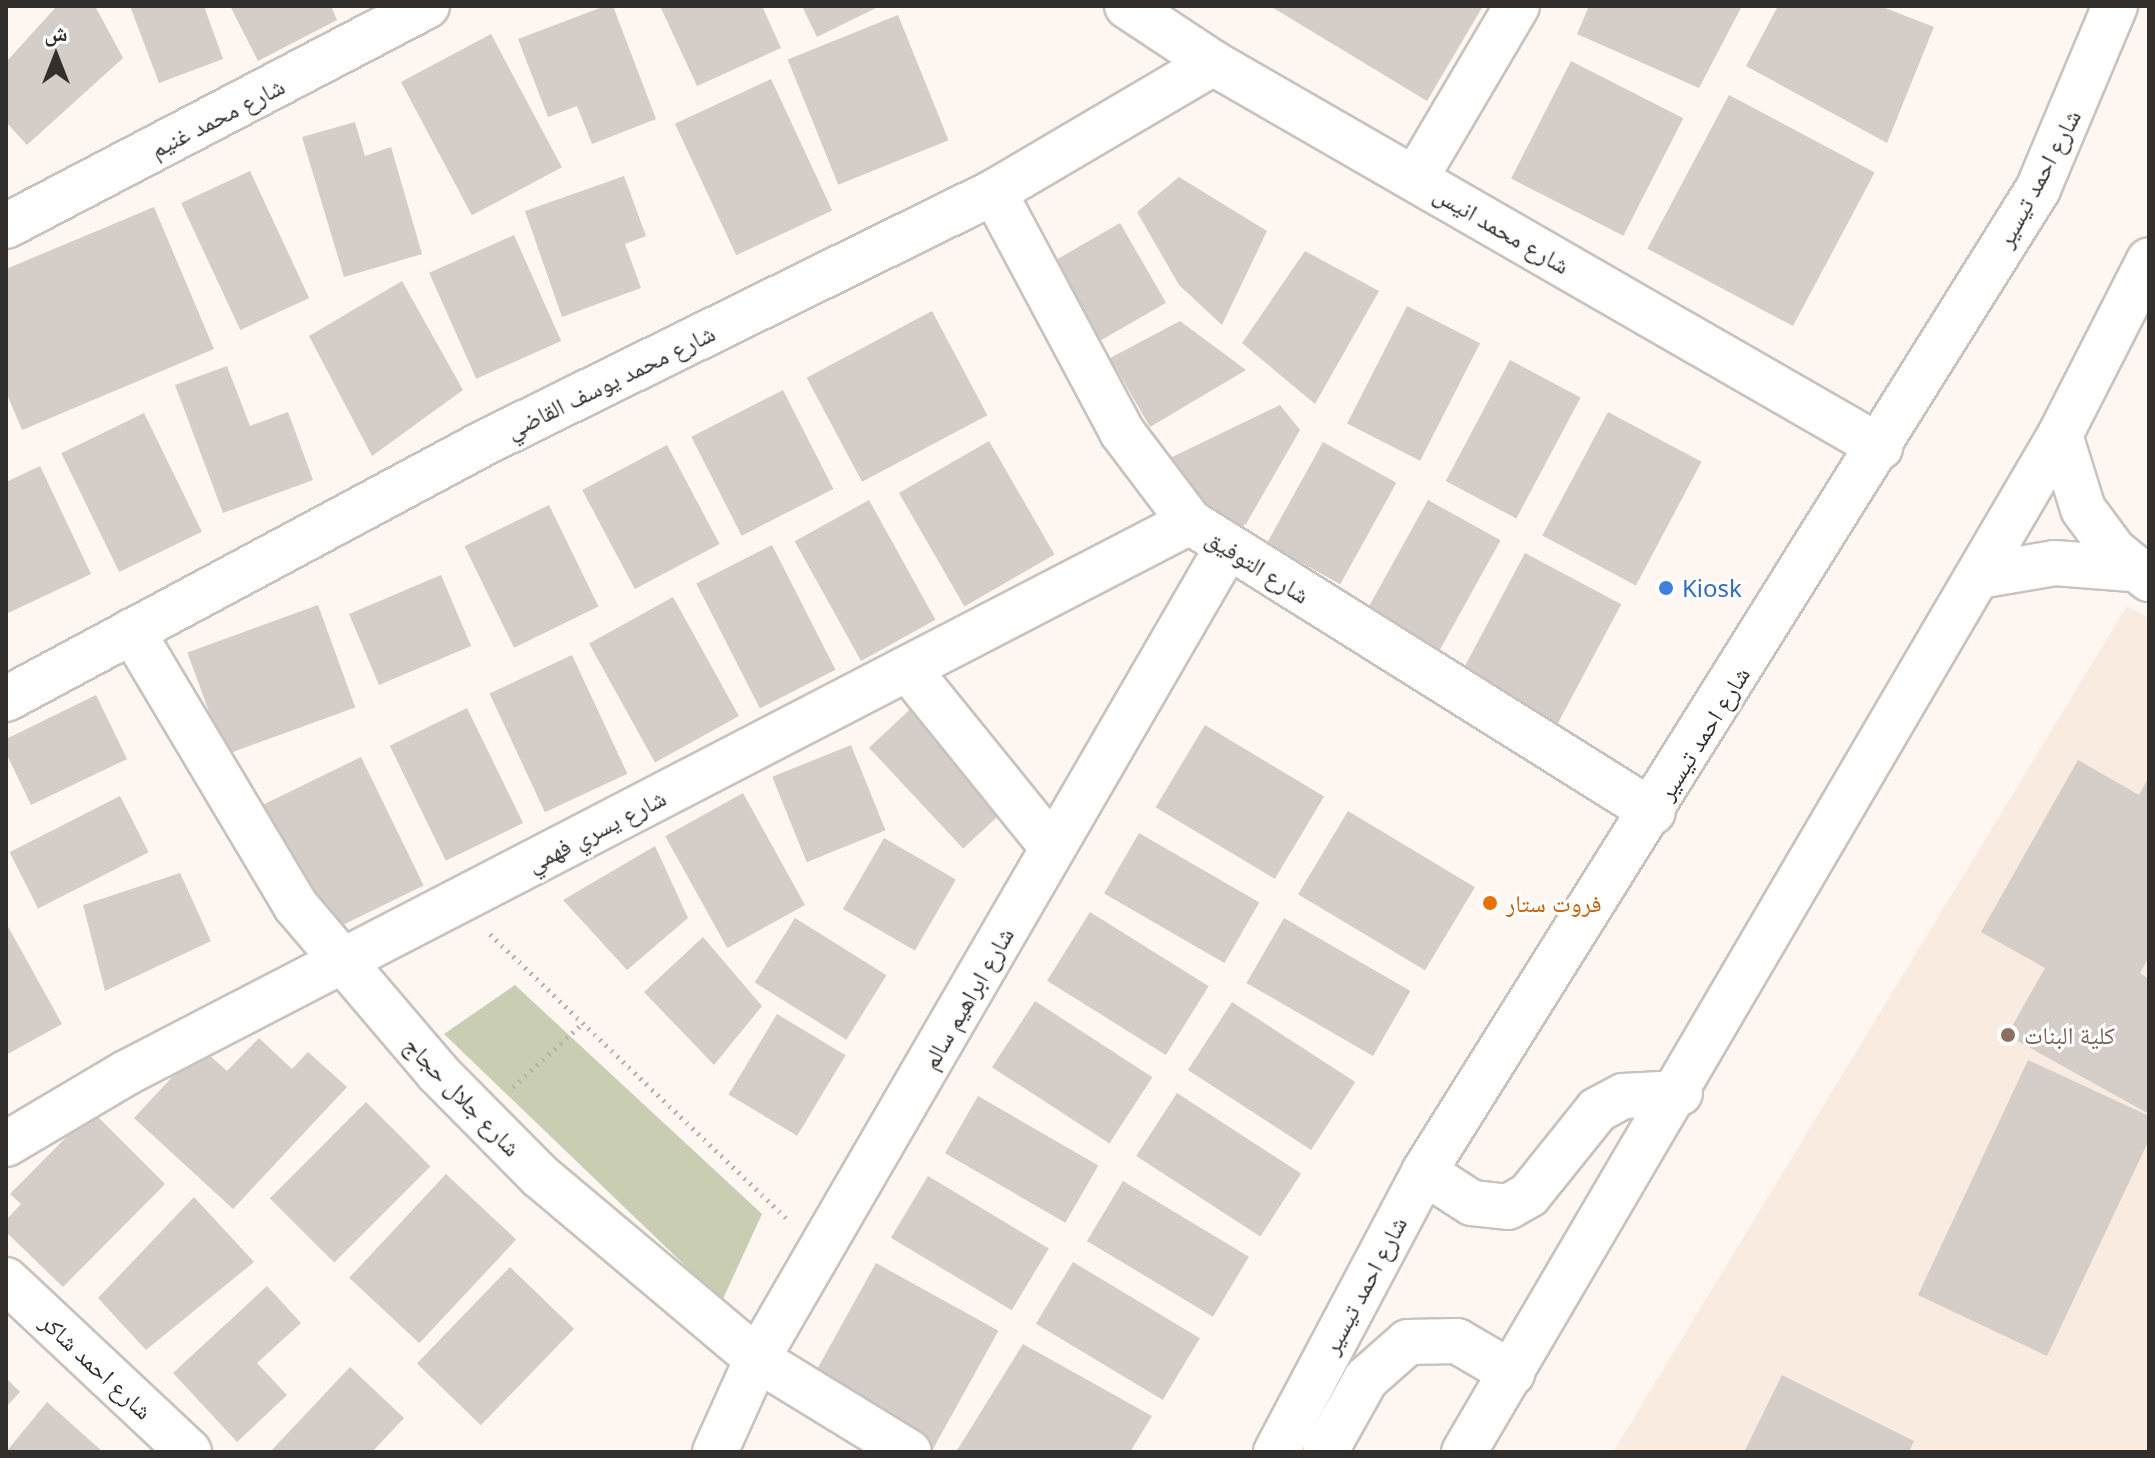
<!DOCTYPE html>
<meta charset="utf-8">
<style>
body{margin:0}
#map{position:relative;width:2155px;height:1458px;overflow:hidden;background:#fef6f1;font-family:"Noto Sans","Noto Naskh Arabic",sans-serif}
div>[style]{position:absolute}
.built>*{inset:0;background:#faebe1}
.green>*{inset:0;background:#c9ceb2}
.building>*{inset:0;background:#d5cdc8;transform-origin:0 0}
.path>*{height:5px;margin-top:-2.5px;transform-origin:0;background:repeating-linear-gradient(90deg,#b7b0ad 0 2px,transparent 0 8px)}
.roads{filter:drop-shadow(2px 0 #c9c2bd) drop-shadow(-2px 0 #c9c2bd) drop-shadow(0 2px #c9c2bd) drop-shadow(0 -2px #c9c2bd)}
.street>*{height:44px;margin:-22px;padding:0 22px;transform-origin:22px;border-radius:22px;background:#fff}
.secondary>*{height:44px;margin:-22px;padding:0 22px;transform-origin:22px;border-radius:22px;background:#fff}
.dots>*{width:22px;height:22px;translate:-50% -50%;box-sizing:border-box;border:4px solid #fff;border-radius:50%}
span{translate:-50% -50%;white-space:nowrap;text-align:center;line-height:1.15;-webkit-text-stroke:6px #fff;paint-order:stroke}
.street-label{font-size:24px;color:#312e2c}
.shop-label{font-size:24px;color:#366cbe}
.left{translate:0 -50%;text-align:left}
.food-label{font-size:24px;color:#c56008}
.education-label{font-size:24px;color:#785e54}
.frame{position:absolute;inset:0;border:8px solid #312e2c;pointer-events:none}
.north{position:absolute;left:16px;top:16px;width:80px;height:80px;-webkit-text-stroke:6px #fff;paint-order:stroke;rotate:0deg;font-size:22px;font-weight:700;line-height:32px;text-align:center;color:#312e2c}
.north::after{content:'';display:block;margin:auto;width:28px;height:36px;background:#312e2c;clip-path:polygon(50% 0,100% 100%,50% 72%,0 100%)}
</style>
<div id="map">
<div class="built">
<div style="clip-path:polygon(2127px 606px,2149px 618px,2149px 1452px,1613px 1452px)"></div>
</div>
<div class="green">
<div style="clip-path:polygon(515px 985px,762px 1214px,722px 1301px,444px 1034px)"></div>
</div>
<div class="building">
<div style="clip-path:polygon(57px 6px,95px 6px,123px 58px,27px 145px,6px 122px,6px 62px)"></div>
<div style="clip-path:polygon(130px 6px,204px 6px,223px 59px,159px 83px)"></div>
<div style="clip-path:polygon(230px 6px,331px 6px,337px 20px,258px 61px)"></div>
<div style="clip-path:polygon(605px 6px,613px 6px,656px 119px,592px 144px,577px 106px,548px 117px,518px 39px)"></div>
<div style="clip-path:polygon(660px 6px,762px 6px,781px 48px,697px 86px)"></div>
<div style="clip-path:polygon(802px 6px,880px 6px,817px 37px)"></div>
<div style="clip-path:polygon(1270px 6px,1483px 6px,1427px 101px)"></div>
<div style="clip-path:polygon(1589px 6px,1742px 6px,1699px 88px,1577px 34px)"></div>
<div style="clip-path:polygon(1778px 6px,1880px 6px,1934px 27px,1887px 143px,1746px 66px)"></div>
<div style="left:898px;top:15px;width:135px;height:119px;rotate:68deg"></div>
<div style="left:491px;top:34px;width:151px;height:102px;rotate:62deg"></div>
<div style="left:1571px;top:61px;width:126px;height:132px;rotate:27deg"></div>
<div style="left:771px;top:79px;width:145px;height:106px;rotate:65deg"></div>
<div style="left:1729px;top:95px;width:165px;height:174px;rotate:28deg"></div>
<div style="clip-path:polygon(355px 122px,365px 156px,391px 147px,422px 254px,344px 277px,302px 137px)"></div>
<div style="left:250px;top:171px;width:140px;height:76px;rotate:65deg"></div>
<div style="clip-path:polygon(624px 176px,646px 236px,625px 244px,641px 288px,562px 317px,525px 211px)"></div>
<div style="clip-path:polygon(1179px 177px,1267px 231px,1222px 325px,1179px 285px,1137px 212px)"></div>
<div style="clip-path:polygon(154px 207px,214px 349px,22px 430px,6px 392px,6px 269px)"></div>
<div style="left:1120px;top:223px;width:92px;height:75px;rotate:60deg"></div>
<div style="left:514px;top:235px;width:116px;height:93px;rotate:66deg"></div>
<div style="clip-path:polygon(1305px 251px,1379px 291px,1315px 404px,1242px 343px)"></div>
<div style="clip-path:polygon(402px 281px,463px 390px,372px 456px,309px 336px)"></div>
<div style="left:1407px;top:306px;width:82px;height:132px;rotate:27deg"></div>
<div style="left:932px;top:311px;width:118px;height:142px;rotate:62deg"></div>
<div style="clip-path:polygon(1180px 321px,1246px 370px,1150px 427px,1110px 358px)"></div>
<div style="left:1510px;top:360px;width:80px;height:137px;rotate:28deg"></div>
<div style="clip-path:polygon(227px 366px,250px 426px,288px 412px,313px 480px,223px 513px,175px 385px)"></div>
<div style="left:783px;top:390px;width:111px;height:103px;rotate:63deg"></div>
<div style="clip-path:polygon(1280px 405px,1300px 430px,1246px 524px,1228px 533px,1168px 459px)"></div>
<div style="left:1608px;top:412px;width:106px;height:140px;rotate:28deg"></div>
<div style="left:144px;top:413px;width:132px;height:92px;rotate:64deg"></div>
<div style="left:989px;top:441px;width:131px;height:104px;rotate:60deg"></div>
<div style="left:1323px;top:442px;width:84px;height:116px;rotate:29deg"></div>
<div style="left:667px;top:445px;width:112px;height:96px;rotate:62deg"></div>
<div style="clip-path:polygon(40px 466px,91px 574px,6px 614px,6px 482px)"></div>
<div style="left:869px;top:500px;width:137px;height:85px;rotate:61deg"></div>
<div style="left:1428px;top:500px;width:83px;height:129px;rotate:29deg"></div>
<div style="left:549px;top:505px;width:113px;height:94px;rotate:64deg"></div>
<div style="left:772px;top:545px;width:140px;height:85px;rotate:63deg"></div>
<div style="left:1525px;top:553px;width:109px;height:146px;rotate:28deg"></div>
<div style="left:441px;top:575px;width:77px;height:100px;rotate:67deg"></div>
<div style="left:673px;top:597px;width:136px;height:96px;rotate:61deg"></div>
<div style="left:318px;top:605px;width:109px;height:139px;rotate:70deg"></div>
<div style="left:572px;top:655px;width:131px;height:91px;rotate:65deg"></div>
<div style="clip-path:polygon(96px 695px,127px 759px,31px 805px,6px 753px,6px 739px)"></div>
<div style="left:918px;top:702px;width:138px;height:67px;rotate:47deg"></div>
<div style="left:467px;top:708px;width:128px;height:86px;rotate:64deg"></div>
<div style="left:1205px;top:725px;width:139px;height:96px;rotate:31deg"></div>
<div style="left:851px;top:745px;width:92px;height:85px;rotate:68deg"></div>
<div style="left:361px;top:757px;width:143px;height:113px;rotate:64deg"></div>
<div style="clip-path:polygon(2078px 760px,2139px 795px,2149px 777px,2149px 957px,2140px 973px,2149px 979px,2149px 1114px,2007px 1035px,2045px 968px,1981px 932px)"></div>
<div style="left:743px;top:793px;width:128px;height:89px;rotate:61deg"></div>
<div style="left:120px;top:796px;width:63px;height:124px;rotate:63deg"></div>
<div style="left:1348px;top:811px;width:148px;height:97px;rotate:31deg"></div>
<div style="left:1139px;top:833px;width:139px;height:70px;rotate:30deg"></div>
<div style="left:884px;top:838px;width:83px;height:82px;rotate:30deg"></div>
<div style="clip-path:polygon(655px 846px,688px 918px,627px 970px,563px 900px)"></div>
<div style="clip-path:polygon(180px 873px,211px 941px,105px 991px,83px 905px)"></div>
<div style="left:1090px;top:912px;width:140px;height:81px;rotate:32deg"></div>
<div style="left:795px;top:918px;width:108px;height:76px;rotate:32deg"></div>
<div style="left:1284px;top:918px;width:146px;height:75px;rotate:30deg"></div>
<div style="clip-path:polygon(6px 923px,62px 1024px,6px 1055px)"></div>
<div style="clip-path:polygon(703px 937px,762px 1006px,714px 1065px,644px 992px)"></div>
<div style="left:1035px;top:1001px;width:140px;height:79px;rotate:33deg"></div>
<div style="left:1232px;top:1002px;width:147px;height:81px;rotate:33deg"></div>
<div style="left:777px;top:1014px;width:80px;height:94px;rotate:31deg"></div>
<div style="clip-path:polygon(259px 1038px,292px 1069px,308px 1052px,347px 1087px,233px 1209px,134px 1118px,200px 1047px,227px 1071px)"></div>
<div style="clip-path:polygon(2028px 1060px,2149px 1116px,2149px 1140px,2047px 1356px,1918px 1295px)"></div>
<div style="left:1177px;top:1093px;width:148px;height:75px;rotate:33deg"></div>
<div style="left:978px;top:1096px;width:139px;height:66px;rotate:30deg"></div>
<div style="left:366px;top:1102px;width:91px;height:136px;rotate:45deg"></div>
<div style="clip-path:polygon(92px 1111px,165px 1184px,63px 1287px,6px 1232px,6px 1220px,21px 1204px,10px 1194px)"></div>
<div style="left:446px;top:1174px;width:96px;height:142px;rotate:43deg"></div>
<div style="left:928px;top:1176px;width:141px;height:72px;rotate:31deg"></div>
<div style="left:1123px;top:1181px;width:147px;height:70px;rotate:31deg"></div>
<div style="clip-path:polygon(194px 1197px,254px 1262px,146px 1350px,98px 1298px)"></div>
<div style="left:1073px;top:1262px;width:148px;height:72px;rotate:31deg"></div>
<div style="left:876px;top:1263px;width:140px;height:139px;rotate:29deg"></div>
<div style="left:510px;top:1267px;width:89px;height:134px;rotate:44deg"></div>
<div style="clip-path:polygon(267px 1286px,301px 1323px,257px 1363px,287px 1395px,237px 1442px,173px 1373px)"></div>
<div style="clip-path:polygon(1023px 1344px,1152px 1416px,1130px 1452px,956px 1452px)"></div>
<div style="clip-path:polygon(350px 1367px,404px 1418px,372px 1452px,270px 1452px)"></div>
<div style="clip-path:polygon(1782px 1375px,1914px 1441px,1909px 1452px,1744px 1452px)"></div>
<div style="clip-path:polygon(6px 1378px,20px 1392px,6px 1407px)"></div>
<div style="clip-path:polygon(47px 1402px,103px 1452px,6px 1452px)"></div>
</div>
<div class="path">
<div style="left:490px;top:934px;width:410px;rotate:43.8deg"></div>
<div style="left:513px;top:1087px;width:95px;rotate:-42.4deg"></div>
</div>
<div class="roads">
<div class="street">
<div style="left:1127px;top:6px;width:103px;rotate:33.5deg"></div>
<div style="left:1213px;top:63px;width:770px;rotate:29.93deg"></div>
<div style="left:1415px;top:179px;width:201px;rotate:-59.5deg"></div>
<div style="left:994px;top:192px;width:272px;rotate:61.9deg"></div>
<div style="left:1122px;top:432px;width:113px;rotate:52.9deg"></div>
<div style="left:1190px;top:522px;width:546px;rotate:32.06deg"></div>
<div style="left:6px;top:226px;width:475px;rotate:-27.6deg"></div>
<div style="left:2060px;top:435px;width:77px;rotate:72.7deg"></div>
<div style="left:2083px;top:509px;width:52px;rotate:53.6deg"></div>
<div style="left:2114px;top:551px;width:45px;rotate:38.7deg"></div>
<div style="left:1979px;top:576px;width:77px;rotate:-9.7deg"></div>
<div style="left:2055px;top:563px;width:77px;rotate:4.5deg"></div>
<div style="left:132px;top:631px;width:320px;rotate:59.2deg"></div>
<div style="left:296px;top:906px;width:219px;rotate:49.6deg"></div>
<div style="left:438px;top:1073px;width:145px;rotate:45.3deg"></div>
<div style="left:540px;top:1176px;width:284px;rotate:40.1deg"></div>
<div style="left:757px;top:1359px;width:178px;rotate:31.5deg"></div>
<div style="left:908px;top:669px;width:230px;rotate:51deg"></div>
<div style="left:6px;top:699px;width:542px;rotate:-28.17deg"></div>
<div style="left:484px;top:443px;width:568px;rotate:-26.2deg"></div>
<div style="left:994px;top:192px;width:254px;rotate:-30.5deg"></div>
<div style="left:6px;top:1144px;width:139px;rotate:-30.6deg"></div>
<div style="left:126px;top:1073px;width:1198px;rotate:-27.38deg"></div>
<div style="left:6px;top:1280px;width:251px;rotate:43.2deg"></div>
<div style="left:715px;top:1452px;width:102px;rotate:-65.7deg"></div>
<div style="left:757px;top:1359px;width:937px;rotate:-59.91deg"></div>
</div>
<div class="secondary">
<div style="left:1424px;top:1172px;width:57px;rotate:32.9deg"></div>
<div style="left:1472px;top:1203px;width:36px;rotate:6deg"></div>
<div style="left:1508px;top:1207px;width:24px;rotate:-30deg"></div>
<div style="left:1529px;top:1195px;width:109px;rotate:-51.3deg"></div>
<div style="left:1597px;top:1110px;width:30px;rotate:-28deg"></div>
<div style="left:1623px;top:1096px;width:57px;rotate:-3deg"></div>
<div style="left:1276px;top:1452px;width:317px;rotate:-62.1deg"></div>
<div style="left:1424px;top:1172px;width:1159px;rotate:-58.01deg"></div>
<div style="left:2038px;top:189px;width:199px;rotate:-67.2deg"></div>
<div style="left:1325px;top:1452px;width:84px;rotate:-60.7deg"></div>
<div style="left:1366px;top:1379px;width:56px;rotate:-41.4deg"></div>
<div style="left:1408px;top:1342px;width:49px;rotate:-1.2deg"></div>
<div style="left:1457px;top:1341px;width:64px;rotate:30.2deg"></div>
<div style="left:1464px;top:1452px;width:1179px;rotate:-59.63deg"></div>
<div style="left:2060px;top:435px;width:196px;rotate:-63deg"></div>
</div>
</div>
<div class="dots">
<div style="left:1666px;top:588px;background:#3f7fe0"></div>
<div style="left:1490px;top:903px;background:#e8710a"></div>
<div style="left:2008px;top:1035px;background:#8d6e63"></div>
</div>
<div class="street-label">
<span style="left:217px;top:117px;rotate:-27deg">شارع محمد غنيم</span>
<span style="left:2038px;top:178px;rotate:-62deg">شارع احمد تيسير</span>
<span style="left:1502px;top:229px;rotate:30deg">شارع محمد انيس</span>
<span style="left:610px;top:381px;rotate:-26deg">شارع محمد يوسف القاضي</span>
<span style="left:1258px;top:566px;rotate:32deg">شارع التوفيق</span>
<span style="left:1703px;top:733px;rotate:-58deg">شارع احمد تيسير</span>
<span style="left:596px;top:830px;rotate:-27deg">شارع يسري فهمي</span>
<span style="left:967px;top:998px;rotate:-60deg">شارع ابراهيم سالم</span>
<span style="left:463px;top:1096px;rotate:46deg">شارع جلال حجاج</span>
<span style="left:1364px;top:1285px;rotate:-62deg">شارع احمد تيسير</span>
<span style="left:97px;top:1366px;rotate:43deg">شارع احمد شاكر</span>
</div>
<div class="shop-label">
<span class="left" style="left:1682px;top:588px">Kiosk</span>
</div>
<div class="food-label">
<span class="left" style="left:1506px;top:903px">فروت ستار</span>
</div>
<div class="education-label">
<span class="left" style="left:2024px;top:1035px">كلية البنات</span>
</div>
<div class="frame"></div>
<div class="north">ش</div>
</div>
